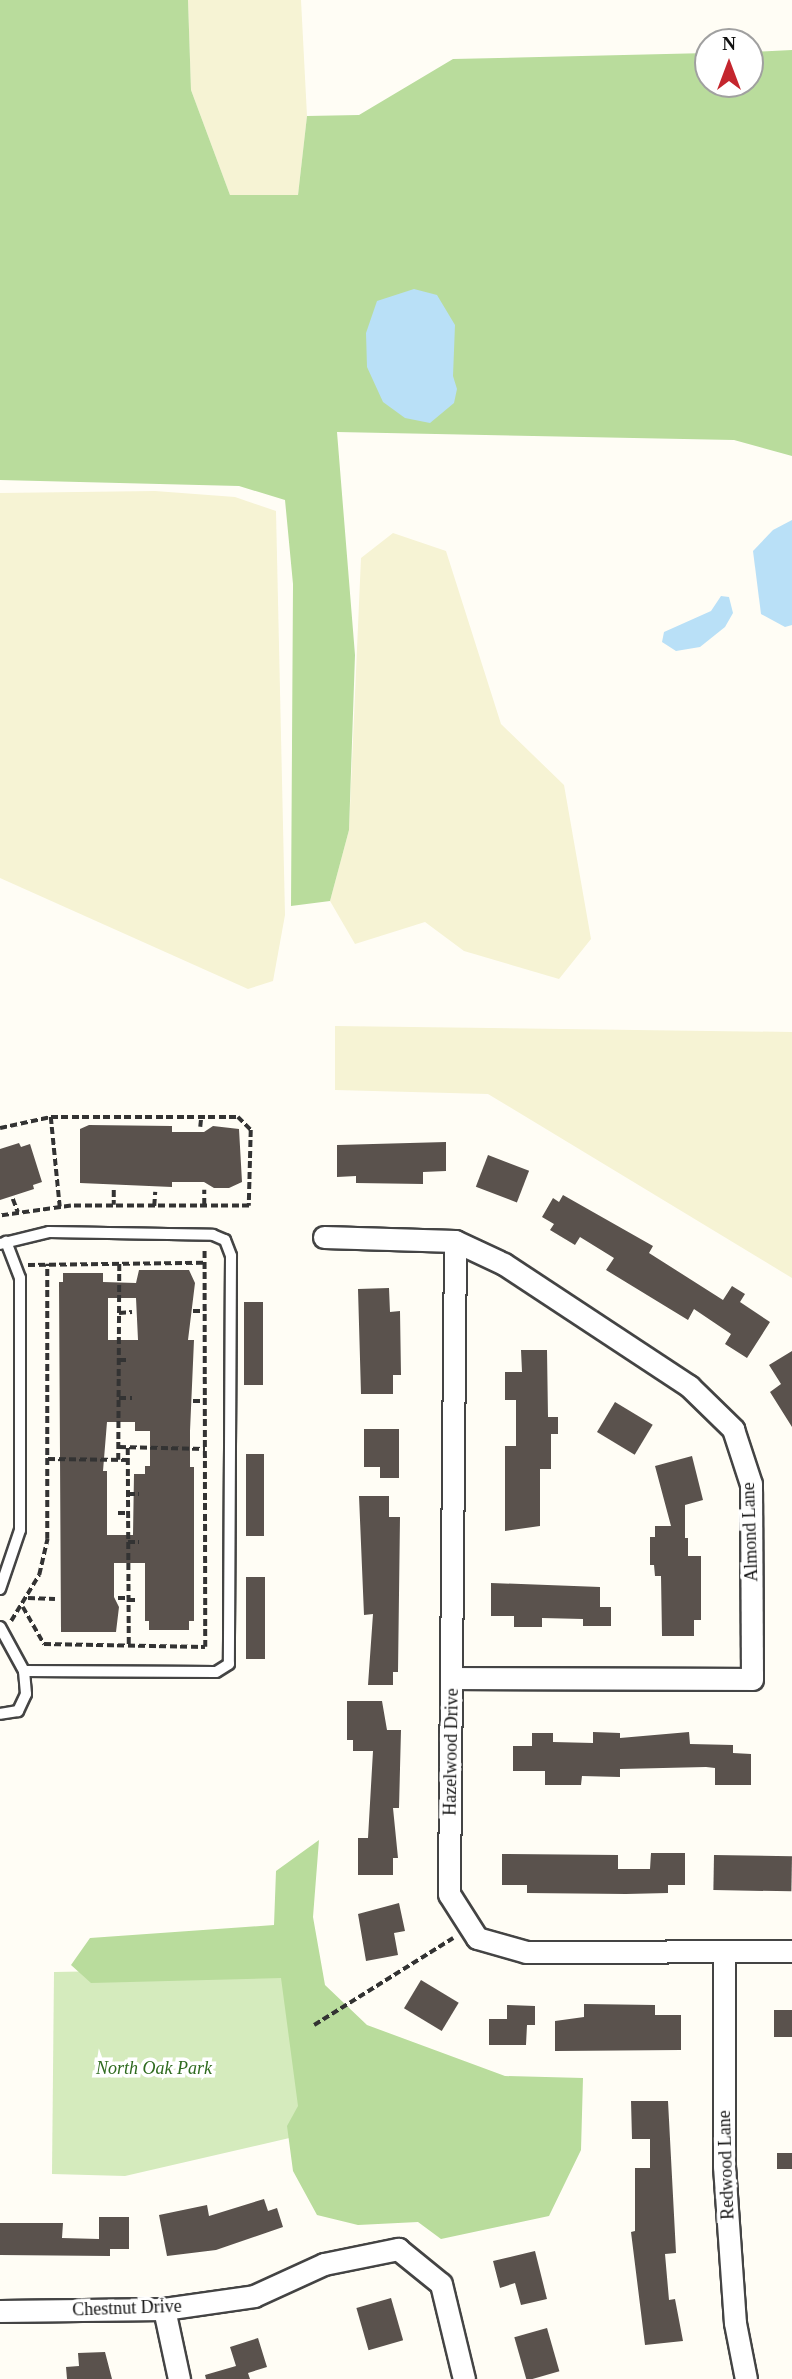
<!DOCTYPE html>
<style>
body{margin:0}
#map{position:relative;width:792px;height:2379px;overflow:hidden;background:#fffdf5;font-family:"Times New Roman",serif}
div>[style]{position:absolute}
.farmland>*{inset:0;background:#f6f3d4}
.green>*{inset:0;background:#d5ebbd}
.forest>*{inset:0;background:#b9dc9c}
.water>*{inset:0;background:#b9e0f7}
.building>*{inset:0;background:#5a524d;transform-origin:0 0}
.path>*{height:3.5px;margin-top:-1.75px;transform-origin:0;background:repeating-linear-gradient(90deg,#333 0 7px,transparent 0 10.5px)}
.roads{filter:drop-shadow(2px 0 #444) drop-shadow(-2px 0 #444) drop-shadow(0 2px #444) drop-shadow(0 -2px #444)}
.lane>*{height:10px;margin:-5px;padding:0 5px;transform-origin:5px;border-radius:5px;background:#fff}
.street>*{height:21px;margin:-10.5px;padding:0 10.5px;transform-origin:10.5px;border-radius:10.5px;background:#fff}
span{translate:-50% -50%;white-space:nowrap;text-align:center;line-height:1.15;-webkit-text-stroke:7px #fff;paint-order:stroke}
.street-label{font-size:18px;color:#111}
.park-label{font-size:18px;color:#2f6b1f;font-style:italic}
.north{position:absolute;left:694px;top:28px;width:70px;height:70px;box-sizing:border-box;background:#fff;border:2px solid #a0a0a0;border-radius:50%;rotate:0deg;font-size:19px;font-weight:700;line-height:28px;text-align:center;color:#111}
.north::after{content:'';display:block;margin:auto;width:24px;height:32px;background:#c4262e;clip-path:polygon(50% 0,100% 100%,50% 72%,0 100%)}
</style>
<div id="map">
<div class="farmland">
<div style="clip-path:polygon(188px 0,301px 0,307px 116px,298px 195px,230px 195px,191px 90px)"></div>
<div style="clip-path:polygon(155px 491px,235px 497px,276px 511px,285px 915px,273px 981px,248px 989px,0 878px,0 493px)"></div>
<div style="clip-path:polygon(393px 533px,446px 551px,501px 724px,564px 785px,591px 939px,559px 979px,464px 951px,425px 922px,355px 944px,330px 901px,349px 830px,361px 558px)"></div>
<div style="clip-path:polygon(335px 1026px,792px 1032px,792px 1278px,488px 1094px,335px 1090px)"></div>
</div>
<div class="green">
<div style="clip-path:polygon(315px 1967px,311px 2133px,125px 2176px,52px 2174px,54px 1972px)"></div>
</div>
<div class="forest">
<div style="clip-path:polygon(0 0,188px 0,191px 90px,230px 195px,298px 195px,307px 116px,359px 115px,453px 59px,708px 53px,708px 84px,750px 84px,750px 52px,792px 50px,792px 456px,734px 440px,337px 432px,355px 655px,349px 830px,330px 901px,291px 906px,293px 584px,285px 500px,239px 486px,0 480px)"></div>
<div style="clip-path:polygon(319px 1840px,313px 1917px,325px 1985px,367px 2025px,505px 2076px,583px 2078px,581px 2150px,549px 2216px,441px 2239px,418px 2222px,358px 2225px,317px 2215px,293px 2171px,287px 2126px,298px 2106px,281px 1978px,91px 1983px,71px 1965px,90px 1938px,274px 1925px,276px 1871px)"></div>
</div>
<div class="water">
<div style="clip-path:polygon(414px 289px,437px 295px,455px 325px,453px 376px,457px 389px,454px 403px,430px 423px,405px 418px,383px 402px,367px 367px,366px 333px,377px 301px)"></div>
<div style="clip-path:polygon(792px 520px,792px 625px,785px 627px,761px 614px,753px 551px,773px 530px)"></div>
<div style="clip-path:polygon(721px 596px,729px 597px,733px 613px,725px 627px,700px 647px,676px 651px,662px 642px,664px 632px,711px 611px)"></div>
</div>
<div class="building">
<div style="clip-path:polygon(89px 1125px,172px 1126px,172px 1132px,204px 1132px,213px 1126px,239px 1129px,242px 1182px,229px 1188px,214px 1188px,204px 1182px,172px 1182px,172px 1187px,80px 1183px,80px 1129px)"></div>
<div style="clip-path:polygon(446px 1142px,446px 1171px,423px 1172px,423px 1184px,356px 1183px,356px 1176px,337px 1177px,337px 1145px)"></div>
<div style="clip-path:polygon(19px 1143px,21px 1147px,30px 1144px,42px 1182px,33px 1185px,34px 1189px,0 1200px,0 1149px)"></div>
<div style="left:488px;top:1155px;width:44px;height:34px;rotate:21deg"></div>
<div style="clip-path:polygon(563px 1195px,653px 1246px,649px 1253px,723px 1300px,732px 1286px,745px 1294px,740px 1302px,770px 1322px,747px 1358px,725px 1344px,731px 1334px,694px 1309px,688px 1320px,606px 1270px,614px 1258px,580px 1237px,575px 1245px,550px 1230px,554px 1224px,542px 1217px,553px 1198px,559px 1202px)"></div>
<div style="clip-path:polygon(evenodd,139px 1270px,189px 1270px,195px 1283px,188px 1340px,194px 1340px,190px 1431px,190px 1467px,194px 1467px,194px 1621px,189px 1621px,189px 1630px,149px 1630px,149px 1621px,145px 1621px,145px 1563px,114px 1563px,114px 1597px,119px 1607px,116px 1632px,61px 1632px,59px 1282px,63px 1282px,63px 1273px,103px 1273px,103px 1282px,136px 1283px,139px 1270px,108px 1298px,136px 1298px,138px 1340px,108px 1340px,108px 1298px,139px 1270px,107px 1422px,135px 1422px,135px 1431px,150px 1431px,150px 1466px,145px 1466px,145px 1474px,134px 1474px,133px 1535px,107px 1535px,107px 1471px,103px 1471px,107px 1422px)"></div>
<div style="clip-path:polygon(389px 1288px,390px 1312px,400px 1311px,401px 1375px,393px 1375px,393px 1394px,361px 1394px,358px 1289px)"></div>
<div style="left:244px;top:1302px;width:19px;height:83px"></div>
<div style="clip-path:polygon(521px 1350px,547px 1350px,548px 1417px,558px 1417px,558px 1434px,551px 1434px,551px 1469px,540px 1469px,540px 1526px,505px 1531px,505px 1446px,516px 1446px,516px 1400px,505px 1400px,505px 1372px,522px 1372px)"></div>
<div style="clip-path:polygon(792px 1351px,792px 1427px,770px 1392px,781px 1384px,769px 1365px)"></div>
<div style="left:615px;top:1402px;width:44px;height:35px;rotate:31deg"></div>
<div style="clip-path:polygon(364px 1429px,399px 1429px,399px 1478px,380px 1478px,380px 1467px,364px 1467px)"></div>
<div style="left:246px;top:1454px;width:18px;height:82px"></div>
<div style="clip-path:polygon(692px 1456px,703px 1500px,685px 1505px,685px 1538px,688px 1538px,688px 1556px,701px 1556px,701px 1620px,694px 1620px,694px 1636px,662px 1636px,661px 1576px,655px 1576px,654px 1565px,650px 1565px,650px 1537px,655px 1537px,655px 1526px,671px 1526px,655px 1466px)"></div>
<div style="clip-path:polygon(359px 1496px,389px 1496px,389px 1517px,400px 1517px,398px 1672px,393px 1672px,393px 1685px,368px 1685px,373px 1614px,364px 1615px)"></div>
<div style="left:246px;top:1577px;width:19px;height:82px"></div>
<div style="clip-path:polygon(491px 1583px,600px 1587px,600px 1607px,611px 1607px,611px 1626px,583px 1626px,583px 1619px,542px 1618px,542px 1627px,514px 1627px,514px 1616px,491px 1616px)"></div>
<div style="clip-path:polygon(347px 1701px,382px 1701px,387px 1730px,401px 1730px,399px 1808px,393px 1808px,398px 1858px,393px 1858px,393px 1875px,358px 1875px,358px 1838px,368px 1838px,373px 1751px,353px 1751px,353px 1740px,347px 1740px)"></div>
<div style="clip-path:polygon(593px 1732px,620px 1733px,620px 1738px,689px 1732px,690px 1744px,733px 1745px,733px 1753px,751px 1754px,751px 1785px,715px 1785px,715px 1768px,706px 1767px,620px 1769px,620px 1777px,582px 1776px,581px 1785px,545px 1785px,545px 1771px,513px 1771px,513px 1746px,532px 1746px,532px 1733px,553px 1733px,553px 1742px,593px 1743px)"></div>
<div style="clip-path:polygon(651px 1853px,685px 1853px,685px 1885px,668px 1885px,668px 1893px,626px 1894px,527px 1893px,527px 1885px,502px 1885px,502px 1854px,618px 1855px,618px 1869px,650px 1869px)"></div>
<div style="left:714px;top:1855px;width:78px;height:35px;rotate:1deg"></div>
<div style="clip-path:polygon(399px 1903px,405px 1931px,394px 1933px,398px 1955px,366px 1961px,358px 1914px)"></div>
<div style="left:421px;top:1980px;width:44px;height:33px;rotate:31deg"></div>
<div style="clip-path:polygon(584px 2004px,655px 2005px,655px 2015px,681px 2015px,681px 2050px,555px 2051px,555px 2021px,584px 2017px)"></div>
<div style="clip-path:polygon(507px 2005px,535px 2006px,535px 2025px,527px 2025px,526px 2045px,489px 2045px,489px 2019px,507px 2019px)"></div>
<div style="left:774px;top:2010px;width:18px;height:27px"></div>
<div style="clip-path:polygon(631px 2101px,668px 2101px,676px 2253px,665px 2254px,669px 2300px,675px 2299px,683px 2341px,645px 2345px,631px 2232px,635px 2231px,635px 2168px,650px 2168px,650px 2139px,632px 2139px)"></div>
<div style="left:777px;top:2153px;width:15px;height:16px"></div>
<div style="clip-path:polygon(264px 2199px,268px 2211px,277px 2208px,283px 2227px,216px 2250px,167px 2256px,159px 2215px,207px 2205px,209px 2216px)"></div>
<div style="clip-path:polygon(99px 2217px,129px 2217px,129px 2249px,110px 2249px,110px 2256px,0 2255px,0 2223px,63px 2223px,62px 2238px,99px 2239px)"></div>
<div style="clip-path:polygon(535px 2251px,547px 2299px,521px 2305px,515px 2283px,500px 2288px,493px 2261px)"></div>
<div style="left:391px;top:2298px;width:44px;height:36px;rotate:74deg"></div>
<div style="left:547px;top:2328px;width:45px;height:34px;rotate:74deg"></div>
<div style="clip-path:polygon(258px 2338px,267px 2367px,248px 2373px,250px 2379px,206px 2379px,205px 2375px,236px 2366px,230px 2347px)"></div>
<div style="clip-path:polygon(105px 2352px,112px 2379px,67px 2379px,66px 2367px,79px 2366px,78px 2353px)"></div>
</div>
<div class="path">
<div style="left:51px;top:1117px;width:90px;rotate:84.3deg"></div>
<div style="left:200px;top:1127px;width:10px;rotate:-84deg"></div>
<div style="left:0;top:1128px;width:52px;rotate:-12.2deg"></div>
<div style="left:51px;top:1117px;width:187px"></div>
<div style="left:238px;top:1117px;width:18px;rotate:45deg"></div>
<div style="left:251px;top:1130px;width:76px;rotate:91.5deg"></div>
<div style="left:249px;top:1206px;width:178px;rotate:180deg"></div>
<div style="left:71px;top:1206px;width:72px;rotate:172deg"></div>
<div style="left:114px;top:1190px;width:15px;rotate:90deg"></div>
<div style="left:13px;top:1199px;width:14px;rotate:69deg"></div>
<div style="left:204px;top:1205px;width:15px;rotate:-90deg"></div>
<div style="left:154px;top:1206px;width:14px;rotate:-86deg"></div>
<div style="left:28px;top:1265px;width:176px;rotate:-0.7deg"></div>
<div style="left:193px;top:1311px;width:11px"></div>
<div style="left:119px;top:1313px;width:13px;rotate:-4deg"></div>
<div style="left:119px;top:1360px;width:10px"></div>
<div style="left:119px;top:1398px;width:13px"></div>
<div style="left:193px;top:1401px;width:11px"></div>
<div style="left:119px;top:1447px;width:86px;rotate:1.3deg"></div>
<div style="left:128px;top:1448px;width:199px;rotate:89.7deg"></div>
<div style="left:48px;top:1459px;width:80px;rotate:0.7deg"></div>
<div style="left:118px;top:1460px;width:197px;rotate:-89.7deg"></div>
<div style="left:128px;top:1494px;width:11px"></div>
<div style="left:118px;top:1513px;width:10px"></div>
<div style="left:128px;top:1542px;width:11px"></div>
<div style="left:28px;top:1598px;width:27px;rotate:2deg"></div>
<div style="left:118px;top:1598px;width:10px"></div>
<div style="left:128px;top:1600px;width:10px"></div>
<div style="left:23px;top:1607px;width:43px;rotate:60.4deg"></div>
<div style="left:44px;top:1644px;width:161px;rotate:1.1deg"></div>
<div style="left:205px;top:1647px;width:398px;rotate:-90.1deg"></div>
<div style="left:11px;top:1621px;width:54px;rotate:-58.7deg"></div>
<div style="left:39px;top:1575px;width:37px;rotate:-77deg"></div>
<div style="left:47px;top:1539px;width:275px;rotate:-90deg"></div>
<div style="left:314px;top:2025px;width:164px;rotate:-32deg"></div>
</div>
<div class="roads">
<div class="lane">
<div style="left:0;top:1244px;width:50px;rotate:-13.8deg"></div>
<div style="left:49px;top:1232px;width:164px;rotate:1deg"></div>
<div style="left:213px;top:1235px;width:13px;rotate:23deg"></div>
<div style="left:225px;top:1240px;width:17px;rotate:69deg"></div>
<div style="left:231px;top:1256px;width:408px;rotate:90.3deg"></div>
<div style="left:229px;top:1664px;width:15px;rotate:148deg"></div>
<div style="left:216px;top:1672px;width:192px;rotate:-179.7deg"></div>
<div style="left:24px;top:1671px;width:23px;rotate:85deg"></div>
<div style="left:26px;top:1694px;width:19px;rotate:115deg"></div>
<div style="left:18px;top:1711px;width:18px;rotate:171deg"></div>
<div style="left:0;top:1589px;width:62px;rotate:-71.3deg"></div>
<div style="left:20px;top:1530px;width:252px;rotate:-90deg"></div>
<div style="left:20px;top:1278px;width:39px;rotate:-111deg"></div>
<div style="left:0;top:1627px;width:50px;rotate:61.4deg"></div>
</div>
<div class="street">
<div style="left:324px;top:1237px;width:131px;rotate:1.7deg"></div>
<div style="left:455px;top:1241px;width:54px;rotate:25.1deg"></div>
<div style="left:504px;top:1264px;width:222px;rotate:33.4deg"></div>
<div style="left:689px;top:1386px;width:62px;rotate:44.3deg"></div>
<div style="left:733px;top:1429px;width:58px;rotate:71.9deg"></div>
<div style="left:751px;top:1484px;width:195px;rotate:89.7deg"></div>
<div style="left:752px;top:1679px;width:300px;rotate:-179.8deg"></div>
<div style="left:455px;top:1241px;width:653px;rotate:90.53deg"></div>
<div style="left:449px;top:1894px;width:52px;rotate:57.5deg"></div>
<div style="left:477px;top:1938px;width:51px;rotate:15.9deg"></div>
<div style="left:526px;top:1952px;width:266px;rotate:-0.2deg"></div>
<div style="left:724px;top:1951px;width:215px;rotate:90deg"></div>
<div style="left:724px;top:2166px;width:157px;rotate:86deg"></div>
<div style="left:735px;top:2323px;width:57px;rotate:78.9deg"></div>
<div style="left:164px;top:2309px;width:72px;rotate:77.9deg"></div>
<div style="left:0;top:2311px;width:164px;rotate:-0.7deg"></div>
<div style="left:164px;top:2309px;width:91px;rotate:-8.2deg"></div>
<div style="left:254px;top:2296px;width:77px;rotate:-24.6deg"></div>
<div style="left:324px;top:2264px;width:76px;rotate:-11.5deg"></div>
<div style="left:398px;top:2249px;width:55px;rotate:39.1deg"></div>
<div style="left:441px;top:2284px;width:98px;rotate:76.4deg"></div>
</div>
</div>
<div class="street-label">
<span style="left:750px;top:1532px;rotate:-92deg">Almond Lane</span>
<span style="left:451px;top:1752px;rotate:-89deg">Hazelwood Drive</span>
<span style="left:726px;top:2165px;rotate:-92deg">Redwood Lane</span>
<span style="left:127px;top:2308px;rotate:-2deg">Chestnut Drive</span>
</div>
<div class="park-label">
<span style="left:154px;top:2068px">North Oak Park</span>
</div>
<div class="north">N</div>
</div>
